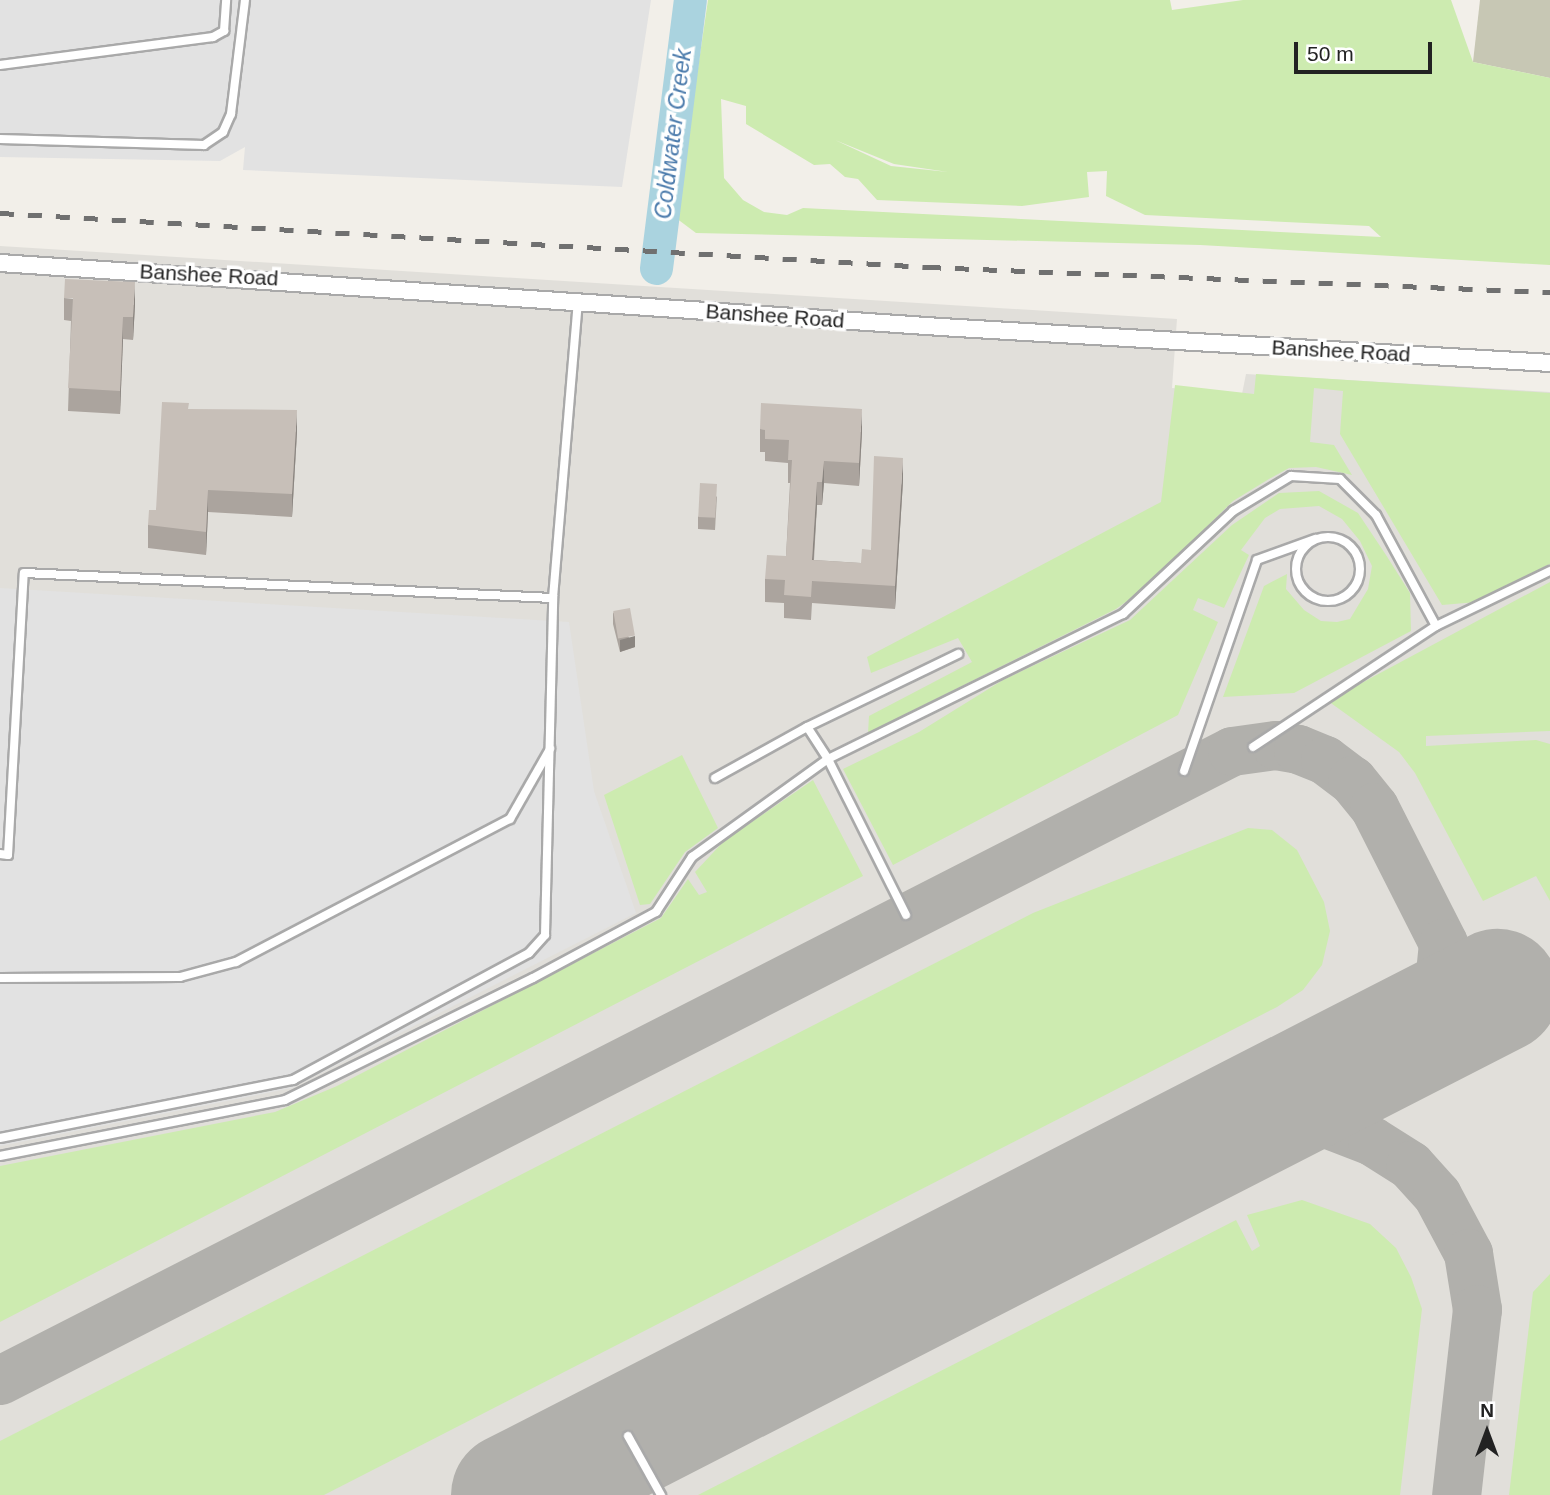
<!DOCTYPE html>
<style>
body{margin:0}
#map{position:relative;width:1550px;height:1495px;overflow:hidden;background:#f2efe9;font-family:Helvetica,sans-serif}
div>[style]{position:absolute}
.airport>*{inset:0;background:#e1dfda}
.construction>*{inset:0;background:#c7c7b4}
.grass>*{inset:0;background:#cdebb0}
.parking>*{inset:0;background:#e2e2e2}
.river>*{height:33px;margin:-16.5px;padding:0 16.5px;transform-origin:16.5px;border-radius:16.5px;background:#aad3df}
.taxiway>*{height:49px;margin:-24.5px;padding:0 24.5px;transform-origin:24.5px;border-radius:24.5px;background:#b1b0ac}
.runway>*{height:124px;margin:-62px;padding:0 62px;transform-origin:62px;border-radius:62px;background:#b1b0ac}
.roads{filter:drop-shadow(2px 0 #a9a9a9) drop-shadow(-2px 0 #a9a9a9) drop-shadow(0 2px #a9a9a9) drop-shadow(0 -2px #a9a9a9)}
.lane>*{height:8px;margin:-4px;padding:0 4px;transform-origin:4px;border-radius:4px;background:#fff}
.lane>.ring{margin:-4px;padding:0;box-sizing:content-box;background:none;border:8px solid #fff;border-radius:50%}
.street>*{height:16px;margin:-8px;padding:0 8px;transform-origin:8px;border-radius:8px;background:#fff}
.rail>*{height:5px;margin-top:-2.5px;transform-origin:0;background:repeating-linear-gradient(90deg,#707070 0 14px,transparent 0 28px)}
.wall>*{inset:0;background:#aba49e}
.shaded-wall>*{inset:0;background:#8b8681}
.building>*{inset:0;background:#c7bfb8;transform-origin:0 0}
span{translate:-50% -50%;white-space:nowrap;text-align:center;line-height:1.15;-webkit-text-stroke:7px #fff;paint-order:stroke}
.street-label{font-size:21px;color:#222}
.water-label{font-size:23px;color:#4a7aab;font-style:italic}
.north{position:absolute;left:1452px;top:1397px;width:70px;height:70px;-webkit-text-stroke:5px #fff;paint-order:stroke;rotate:0deg;font-size:19px;font-weight:700;line-height:28px;text-align:center;color:#222}
.north::after{content:'';display:block;margin:auto;width:24px;height:32px;background:#222;clip-path:polygon(50% 0,100% 100%,50% 72%,0 100%)}
.scale{position:absolute;left:1294px;top:42px;width:138px;height:32px;box-sizing:border-box;border:4px solid #222;border-top:0;padding-left:9px;font-size:21px;line-height:24px;white-space:nowrap;color:#222;-webkit-text-stroke:5px #fff;paint-order:stroke}
</style>
<div id="map">
<div class="airport">
<div style="clip-path:polygon(0 246px,1177px 319px,1172px 388px,1242px 394px,1246px 374px,1550px 392px,1550px 1495px,0 1495px)"></div>
</div>
<div class="construction">
<div style="clip-path:polygon(1480px 0,1550px 0,1550px 78px,1473px 62px)"></div>
</div>
<div class="grass">
<div style="clip-path:polygon(evenodd,708px 0,1170px 0,1172px 10px,1243px 0,1451px 0,1473px 62px,1550px 78px,1550px 265px,1200px 245px,696px 233px,676px 218px,708px 0,721px 99px,746px 106px,746px 124px,814px 165px,830px 164px,845px 177px,858px 179px,877px 200px,1022px 206px,1089px 197px,1087px 172px,1107px 171px,1106px 196px,1145px 215px,1369px 226px,1381px 237px,803px 208px,787px 215px,764px 212px,743px 200px,724px 178px,721px 99px,708px 0,835px 140px,894px 164px,948px 172px,891px 166px,835px 140px)"></div>
<div style="clip-path:polygon(1256px 374px,1550px 393px,1550px 564px,1477px 602px,1442px 605px,1340px 434px,1343px 391px,1314px 388px,1310px 442px,1334px 445px,1352px 475px,1316px 467px,1289px 468px,1269px 479px,1233px 501px,1141px 591px,1116px 609px,868px 733px,869px 716px,972px 662px,958px 638px,871px 673px,867px 657px,1161px 502px,1175px 385px,1254px 394px)"></div>
<div style="clip-path:polygon(1319px 491px,1358px 513px,1386px 555px,1410px 593px,1411px 631px,1294px 693px,1223px 697px,1264px 586px,1287px 574px,1286px 589px,1304px 610px,1321px 621px,1337px 622px,1350px 619px,1368px 589px,1372px 566px,1360px 541px,1342px 519px,1319px 506px,1280px 509px,1265px 518px,1241px 550px,1249px 555px,1224px 608px,1198px 598px,1193px 610px,1218px 622px,1178px 715px,893px 865px,843px 769px,919px 732px,1003px 680px,1130px 620px,1232px 525px,1279px 493px)"></div>
<div style="clip-path:polygon(1550px 582px,1550px 731px,1426px 736px,1426px 746px,1536px 740px,1550px 744px,1550px 901px,1536px 876px,1483px 901px,1415px 773px,1399px 752px,1328px 701px)"></div>
<div style="clip-path:polygon(682px 755px,718px 828px,685px 852px,650px 904px,640px 905px,604px 795px)"></div>
<div style="clip-path:polygon(813px 780px,863px 876px,0 1322px,0 1166px,275px 1112px,337px 1086px,661px 918px,688px 879px,699px 895px,707px 892px,695px 872px,724px 841px)"></div>
<div style="clip-path:polygon(1248px 828px,1272px 830px,1297px 850px,1324px 902px,1330px 931px,1322px 965px,1303px 990px,1277px 1007px,324px 1495px,0 1495px,0 1441px,1033px 913px)"></div>
<div style="clip-path:polygon(1302px 1200px,1370px 1224px,1396px 1248px,1411px 1277px,1422px 1309px,1400px 1495px,698px 1495px,1236px 1220px,1252px 1251px,1260px 1246px,1247px 1215px)"></div>
<div style="clip-path:polygon(1550px 1274px,1550px 1495px,1509px 1495px,1533px 1292px)"></div>
</div>
<div class="parking">
<div style="clip-path:polygon(0 0,651px 0,622px 187px,243px 170px,245px 147px,220px 161px,0 157px)"></div>
<div style="clip-path:polygon(0 588px,569px 622px,594px 791px,636px 913px,292px 1088px,0 1146px)"></div>
</div>
<div class="river">
<div style="left:656px;top:268px;width:270px;rotate:-82.8deg"></div>
</div>
<div class="taxiway">
<div style="left:1204px;top:1139px;width:61px;rotate:-15.2deg"></div>
<div style="left:1263px;top:1123px;width:62px"></div>
<div style="left:1325px;top:1123px;width:50px;rotate:21deg"></div>
<div style="left:1372px;top:1141px;width:45px;rotate:32.3deg"></div>
<div style="left:1410px;top:1165px;width:40px;rotate:48deg"></div>
<div style="left:1437px;top:1195px;width:66px;rotate:61.9deg"></div>
<div style="left:1468px;top:1253px;width:57px;rotate:80.9deg"></div>
<div style="left:1477px;top:1309px;width:187px;rotate:96.4deg"></div>
<div style="left:0;top:1380px;width:1383px;rotate:-27.05deg"></div>
<div style="left:1232px;top:751px;width:44px;rotate:-7.8deg"></div>
<div style="left:1276px;top:745px;width:22px;rotate:10deg"></div>
<div style="left:1298px;top:749px;width:29px;rotate:22deg"></div>
<div style="left:1325px;top:760px;width:34px;rotate:37deg"></div>
<div style="left:1352px;top:780px;width:35px;rotate:51deg"></div>
<div style="left:1374px;top:807px;width:153px;rotate:63.1deg"></div>
<div style="left:1443px;top:943px;width:40px;rotate:95.7deg"></div>
<div style="left:1439px;top:983px;width:32px;rotate:112deg"></div>
<div style="left:1427px;top:1013px;width:29px;rotate:128deg"></div>
</div>
<div class="runway">
<div style="left:513px;top:1495px;width:1106px;rotate:-27.12deg"></div>
</div>
<div class="roads">
<div class="lane">
<div style="left:0;top:65px;width:215px;rotate:-7.5deg"></div>
<div style="left:213px;top:37px;width:13px;rotate:-29deg"></div>
<div style="left:224px;top:31px;width:31px;rotate:-86deg"></div>
<div style="left:0;top:139px;width:204px;rotate:1.7deg"></div>
<div style="left:204px;top:145px;width:23px;rotate:-34deg"></div>
<div style="left:223px;top:132px;width:20px;rotate:-66deg"></div>
<div style="left:231px;top:114px;width:115px;rotate:-83deg"></div>
<div class="ring" style="left:1296px;top:537px;width:56px;height:56px"></div>
<div style="left:1253px;top:747px;width:219px;rotate:-33.5deg"></div>
<div style="left:1436px;top:626px;width:127px;rotate:-25.8deg"></div>
<div style="left:1184px;top:771px;width:223px;rotate:-70.9deg"></div>
<div style="left:1257px;top:560px;width:62px;rotate:-19.9deg"></div>
<div style="left:715px;top:778px;width:105px;rotate:-29deg"></div>
<div style="left:0;top:854px;width:8px;rotate:7deg"></div>
<div style="left:8px;top:855px;width:282px;rotate:-86.8deg"></div>
<div style="left:24px;top:573px;width:530px;rotate:2.71deg"></div>
<div style="left:553px;top:598px;width:297px;rotate:-85.2deg"></div>
<div style="left:906px;top:915px;width:174px;rotate:-116.6deg"></div>
<div style="left:828px;top:759px;width:329px;rotate:-26.2deg"></div>
<div style="left:1123px;top:614px;width:151px;rotate:-43.1deg"></div>
<div style="left:1233px;top:511px;width:68px;rotate:-31.1deg"></div>
<div style="left:1291px;top:476px;width:49px;rotate:3.5deg"></div>
<div style="left:1340px;top:479px;width:51px;rotate:45deg"></div>
<div style="left:1376px;top:515px;width:126px;rotate:61.6deg"></div>
<div style="left:0;top:978px;width:180px;rotate:-0.3deg"></div>
<div style="left:180px;top:977px;width:58px;rotate:-15deg"></div>
<div style="left:236px;top:962px;width:309px;rotate:-27.6deg"></div>
<div style="left:510px;top:819px;width:81px;rotate:-60.3deg"></div>
<div style="left:0;top:1138px;width:299px;rotate:-11.2deg"></div>
<div style="left:293px;top:1080px;width:268px;rotate:-28.3deg"></div>
<div style="left:529px;top:953px;width:24px;rotate:-48deg"></div>
<div style="left:545px;top:935px;width:337px;rotate:-88.6deg"></div>
<div style="left:0;top:1156px;width:290px;rotate:-11.1deg"></div>
<div style="left:285px;top:1100px;width:276px;rotate:-26.2deg"></div>
<div style="left:533px;top:978px;width:140px;rotate:-28.2deg"></div>
<div style="left:656px;top:912px;width:66px;rotate:-56.8deg"></div>
<div style="left:692px;top:857px;width:168px;rotate:-35.8deg"></div>
<div style="left:828px;top:759px;width:38px;rotate:-123deg"></div>
<div style="left:807px;top:727px;width:168px;rotate:-25.8deg"></div>
<div style="left:628px;top:1436px;width:68px;rotate:60.8deg"></div>
</div>
<div class="street">
<div style="left:0;top:263px;width:943px;rotate:3.89deg"></div>
<div style="left:941px;top:327px;width:610px;rotate:3.38deg"></div>
</div>
</div>
<div class="rail">
<div style="left:0;top:213px;width:929px;rotate:3.33deg"></div>
<div style="left:927px;top:267px;width:624px;rotate:2.3deg"></div>
</div>
<div class="wall">
<div style="clip-path:polygon(64px 298px,135px 305px,133px 340px,123px 339px,120px 414px,68px 411px,71px 321px,64px 320px)"></div>
<div style="clip-path:polygon(189px 409px,297px 432px,292px 517px,208px 512px,206px 555px,148px 548px,148px 525px,156px 510px)"></div>
<div style="clip-path:polygon(760px 429px,862px 432px,859px 486px,824px 483px,822px 505px,817px 505px,814px 560px,861px 563px,871px 550px,903px 481px,895px 609px,812px 603px,811px 620px,784px 618px,784px 603px,765px 602px,765px 579px,786px 556px,790px 483px,788px 483px,788px 463px,765px 461px,765px 452px,760px 452px)"></div>
<div style="clip-path:polygon(717px 496px,715px 530px,698px 529px,698px 517px)"></div>
<div style="clip-path:polygon(613px 612px,635px 647px,620px 652px,613px 624px)"></div>
</div>
<div class="shaded-wall">
<div style="clip-path:polygon(135px 282px,135px 305px,133px 340px,133px 317px)"></div>
<div style="clip-path:polygon(123px 317px,123px 339px,120px 414px,120px 391px)"></div>
<div style="clip-path:polygon(862px 409px,862px 432px,859px 486px,859px 463px)"></div>
<div style="clip-path:polygon(297px 410px,297px 432px,292px 517px,292px 494px)"></div>
<div style="clip-path:polygon(903px 458px,903px 481px,895px 609px,895px 586px)"></div>
<div style="clip-path:polygon(824px 461px,824px 483px,822px 505px,822px 482px)"></div>
<div style="clip-path:polygon(817px 482px,817px 505px,812px 582px,812px 560px)"></div>
<div style="clip-path:polygon(208px 490px,208px 512px,206px 555px,206px 532px)"></div>
<div style="clip-path:polygon(635px 636px,635px 647px,620px 652px,620px 640px)"></div>
</div>
<div class="building">
<div style="clip-path:polygon(65px 279px,135px 282px,133px 317px,123px 317px,120px 391px,68px 388px,73px 298px,64px 298px)"></div>
<div style="clip-path:polygon(162px 402px,189px 403px,188px 409px,297px 410px,292px 494px,208px 490px,206px 532px,148px 525px,149px 510px,156px 510px)"></div>
<div style="clip-path:polygon(761px 403px,862px 409px,859px 463px,824px 461px,822px 482px,817px 482px,812px 560px,861px 563px,862px 549px,871px 550px,874px 456px,903px 458px,895px 586px,812px 581px,811px 597px,784px 595px,785px 580px,765px 579px,767px 555px,786px 556px,792px 460px,788px 460px,789px 440px,765px 439px,765px 430px,760px 429px)"></div>
<div style="left:700px;top:483px;width:17px;height:34px;rotate:3deg"></div>
<div style="left:630px;top:608px;width:28px;height:17px;rotate:80deg"></div>
</div>
<div class="street-label">
<span style="left:209px;top:275px;rotate:3deg">Banshee Road</span>
<span style="left:775px;top:316px;rotate:4deg">Banshee Road</span>
<span style="left:1341px;top:351px;rotate:3deg">Banshee Road</span>
</div>
<div class="water-label">
<span style="left:673px;top:134px;rotate:-83deg">Coldwater Creek</span>
</div>
<div class="north">N</div>
<div class="scale">50 m</div>
</div>
